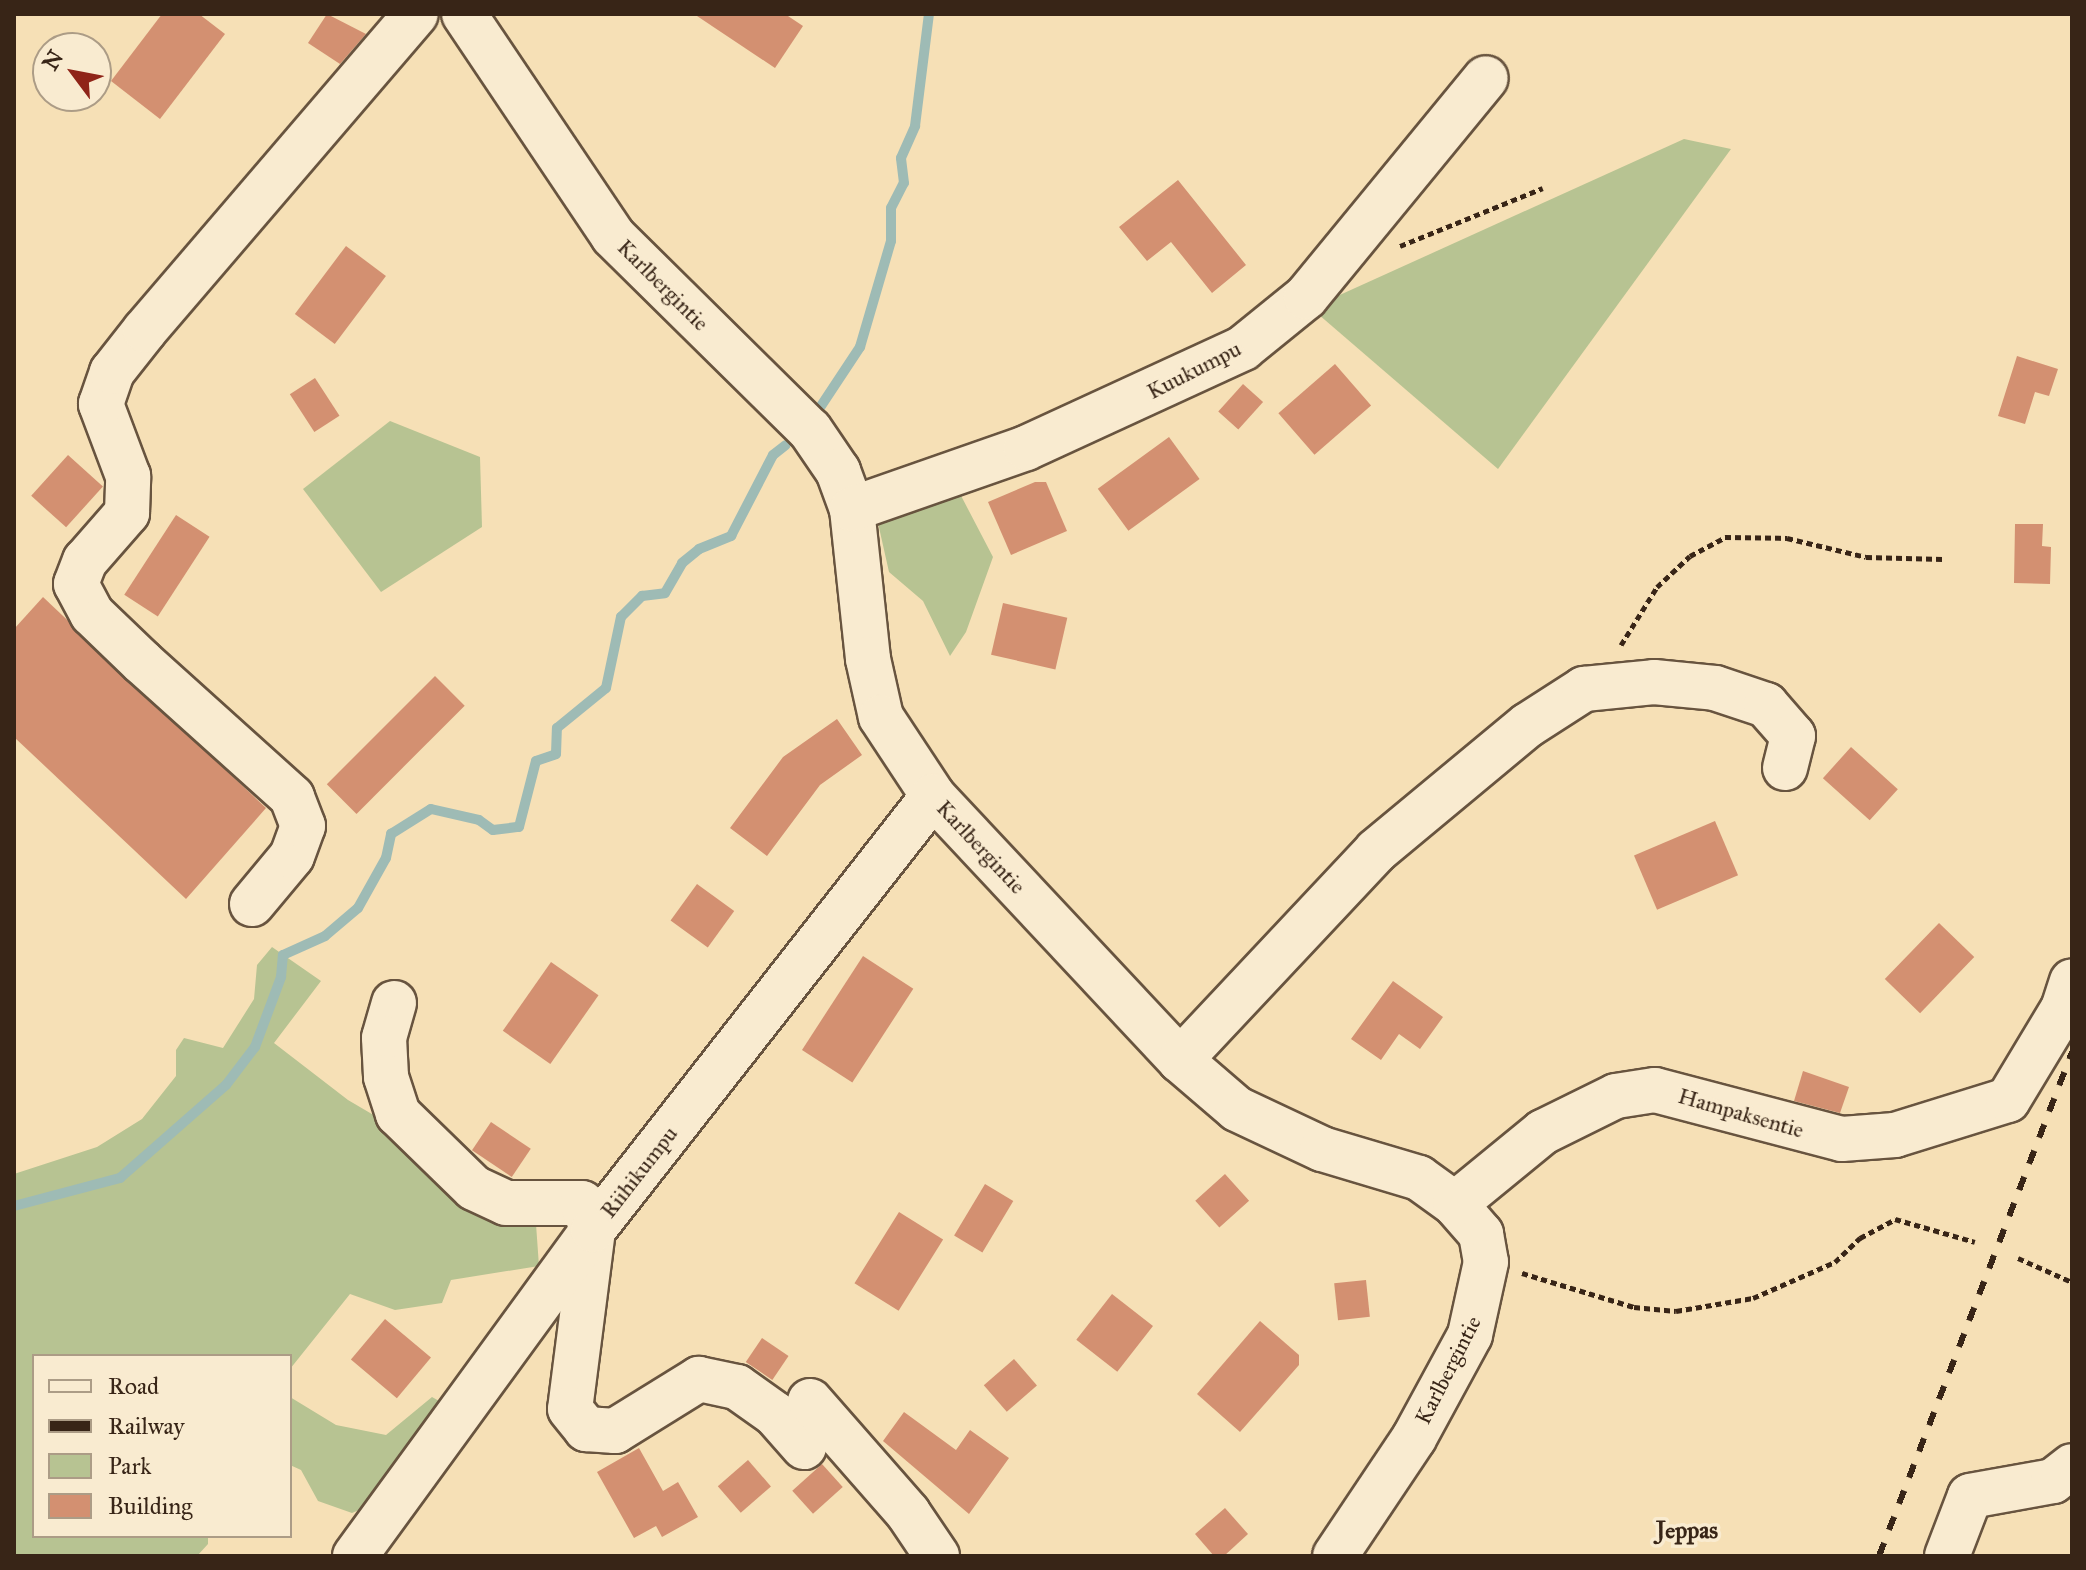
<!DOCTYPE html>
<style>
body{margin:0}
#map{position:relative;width:2086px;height:1570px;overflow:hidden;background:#f6e0b6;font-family:"IM FELL Great Primer",serif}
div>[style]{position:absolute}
.green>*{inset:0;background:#b7c392}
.stream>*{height:10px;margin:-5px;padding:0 5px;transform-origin:5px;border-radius:5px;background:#9ebbb5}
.building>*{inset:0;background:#d39071;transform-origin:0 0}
.path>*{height:5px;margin-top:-2.5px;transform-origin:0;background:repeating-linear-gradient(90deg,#382517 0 6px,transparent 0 10px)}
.roads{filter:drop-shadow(2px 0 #68543f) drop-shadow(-2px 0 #68543f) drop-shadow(0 2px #68543f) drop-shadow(0 -2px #68543f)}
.minor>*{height:44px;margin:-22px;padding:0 22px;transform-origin:22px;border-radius:22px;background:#f9ebd0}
.rail>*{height:6px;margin-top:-3px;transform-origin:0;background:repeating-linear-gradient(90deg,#382517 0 14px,transparent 0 28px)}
span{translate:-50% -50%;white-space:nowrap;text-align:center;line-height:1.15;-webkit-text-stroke:7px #f9ebd0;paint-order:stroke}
.street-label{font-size:22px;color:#382517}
.neighbourhood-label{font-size:24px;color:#382517;font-weight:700}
.frame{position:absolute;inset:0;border:16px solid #382517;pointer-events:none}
.legend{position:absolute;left:32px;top:1354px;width:260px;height:184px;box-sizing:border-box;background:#f9ebd0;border:2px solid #ac9c86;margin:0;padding:10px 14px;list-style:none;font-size:24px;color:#382517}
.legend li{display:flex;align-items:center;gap:16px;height:40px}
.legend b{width:40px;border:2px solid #ac9c86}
.north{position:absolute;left:32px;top:32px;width:80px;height:80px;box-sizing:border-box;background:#f9ebd0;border:2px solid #ac9c86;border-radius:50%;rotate:302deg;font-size:22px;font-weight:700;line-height:32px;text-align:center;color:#382517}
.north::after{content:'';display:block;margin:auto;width:28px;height:36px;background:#8f2418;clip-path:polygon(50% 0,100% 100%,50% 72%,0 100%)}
</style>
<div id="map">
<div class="green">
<div style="clip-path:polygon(1684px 139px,1731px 149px,1498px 469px,1311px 308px)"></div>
<div style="clip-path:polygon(390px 421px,480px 457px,482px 527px,381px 592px,303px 489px)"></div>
<div style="clip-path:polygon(957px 488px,993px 557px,966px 632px,950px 656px,923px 601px,889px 572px,878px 523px)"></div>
<div style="clip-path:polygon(272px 947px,321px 981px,274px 1043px,348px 1100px,535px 1210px,539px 1266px,451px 1280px,442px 1303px,395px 1310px,350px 1294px,290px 1369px,290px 1356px,34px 1356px,34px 1536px,208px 1536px,208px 1544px,197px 1556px,14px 1556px,14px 1174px,97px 1147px,142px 1119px,176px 1076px,176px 1050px,184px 1038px,223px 1048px,254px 999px,257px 965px)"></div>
<div style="clip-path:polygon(290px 1397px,336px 1425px,386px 1435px,432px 1397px,448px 1406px,382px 1500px,352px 1513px,318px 1501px,301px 1470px,290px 1465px)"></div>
</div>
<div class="stream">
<div style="left:821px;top:406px;width:71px;rotate:-56.5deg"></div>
<div style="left:860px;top:347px;width:110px;rotate:-73.7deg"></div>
<div style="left:891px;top:241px;width:33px;rotate:-90deg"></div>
<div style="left:891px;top:208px;width:28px;rotate:-63deg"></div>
<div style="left:904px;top:183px;width:25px;rotate:-97deg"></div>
<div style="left:901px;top:158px;width:35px;rotate:-66deg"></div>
<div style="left:915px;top:126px;width:113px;rotate:-82.9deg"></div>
<div style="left:14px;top:1206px;width:110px;rotate:-14.8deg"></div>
<div style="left:120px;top:1178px;width:141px;rotate:-41.3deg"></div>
<div style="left:226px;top:1085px;width:48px;rotate:-52.7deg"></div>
<div style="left:255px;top:1047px;width:75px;rotate:-69.6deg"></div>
<div style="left:281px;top:977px;width:22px;rotate:-85deg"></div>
<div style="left:283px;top:955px;width:46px;rotate:-24.3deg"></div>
<div style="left:325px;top:936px;width:43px;rotate:-40.3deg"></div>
<div style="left:358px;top:908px;width:57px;rotate:-60.8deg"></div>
<div style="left:386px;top:858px;width:25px;rotate:-78deg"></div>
<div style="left:391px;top:834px;width:47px;rotate:-32deg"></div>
<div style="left:431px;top:809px;width:49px;rotate:12.9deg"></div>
<div style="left:479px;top:820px;width:17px;rotate:36deg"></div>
<div style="left:493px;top:830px;width:26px;rotate:-7deg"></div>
<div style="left:519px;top:827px;width:68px;rotate:-75.6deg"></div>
<div style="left:536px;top:761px;width:21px;rotate:-19deg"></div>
<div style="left:556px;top:754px;width:26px;rotate:-88deg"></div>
<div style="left:557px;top:728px;width:63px;rotate:-39.2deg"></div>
<div style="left:606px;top:688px;width:73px;rotate:-78.1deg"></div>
<div style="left:621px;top:617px;width:30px;rotate:-45deg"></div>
<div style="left:642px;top:596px;width:23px;rotate:-7deg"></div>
<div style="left:665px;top:593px;width:34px;rotate:-60deg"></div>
<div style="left:682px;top:563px;width:22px;rotate:-39deg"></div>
<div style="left:699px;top:549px;width:35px;rotate:-22deg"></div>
<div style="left:731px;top:536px;width:91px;rotate:-62.6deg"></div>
<div style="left:773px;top:455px;width:16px;rotate:-38deg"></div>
</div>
<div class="building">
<div style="clip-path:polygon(162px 14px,199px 14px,225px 34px,160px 119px,111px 81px)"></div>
<div style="clip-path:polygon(327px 14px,366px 34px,340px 64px,308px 43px)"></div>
<div style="clip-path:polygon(694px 14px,785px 14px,803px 26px,775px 68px)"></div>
<div style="clip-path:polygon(1178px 180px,1246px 265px,1212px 293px,1171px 242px,1147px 261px,1119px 227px)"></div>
<div style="left:346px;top:246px;width:50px;height:85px;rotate:37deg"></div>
<div style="clip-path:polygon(2017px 356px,2058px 369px,2049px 396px,2035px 392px,2025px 424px,1998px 416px)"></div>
<div style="left:1335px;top:364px;width:55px;height:75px;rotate:49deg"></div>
<div style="left:315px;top:378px;width:45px;height:30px;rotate:57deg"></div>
<div style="left:1243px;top:384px;width:27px;height:37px;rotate:42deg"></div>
<div style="left:1169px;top:437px;width:52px;height:88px;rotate:54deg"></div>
<div style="left:68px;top:455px;width:47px;height:55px;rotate:42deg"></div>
<div style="clip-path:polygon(1035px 482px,1046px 482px,1067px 531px,1011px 555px,988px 502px)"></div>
<div style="left:176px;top:515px;width:40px;height:95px;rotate:33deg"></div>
<div style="clip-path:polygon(2015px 524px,2043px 524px,2042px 546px,2051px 547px,2050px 584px,2014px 583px)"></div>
<div style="clip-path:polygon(43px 597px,266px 808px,186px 899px,14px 737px,14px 629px)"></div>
<div style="left:1003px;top:603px;width:66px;height:53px;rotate:13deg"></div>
<div style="left:435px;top:676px;width:42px;height:153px;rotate:45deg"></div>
<div style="clip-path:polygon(837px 719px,862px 755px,820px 785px,767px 856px,730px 828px,783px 757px)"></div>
<div style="left:1851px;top:747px;width:63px;height:42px;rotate:42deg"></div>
<div style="left:1715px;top:821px;width:59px;height:88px;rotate:67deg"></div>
<div style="left:697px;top:884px;width:46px;height:45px;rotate:36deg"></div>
<div style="left:1939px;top:923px;width:49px;height:78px;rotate:44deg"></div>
<div style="left:863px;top:956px;width:60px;height:112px;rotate:33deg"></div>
<div style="left:551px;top:962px;width:58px;height:84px;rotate:35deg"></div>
<div style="clip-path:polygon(1393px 981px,1443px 1017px,1420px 1049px,1399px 1034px,1381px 1060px,1351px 1039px)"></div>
<div style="clip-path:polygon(1803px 1071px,1849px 1087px,1840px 1113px,1794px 1101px)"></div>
<div style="left:491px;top:1122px;width:48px;height:34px;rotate:34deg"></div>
<div style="left:1225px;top:1174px;width:36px;height:40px;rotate:48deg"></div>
<div style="left:985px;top:1184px;width:33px;height:60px;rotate:31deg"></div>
<div style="left:899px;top:1212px;width:52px;height:84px;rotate:32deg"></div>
<div style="left:1366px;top:1280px;width:37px;height:32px;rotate:84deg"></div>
<div style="left:1112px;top:1294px;width:52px;height:58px;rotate:38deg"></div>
<div style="left:385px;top:1319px;width:60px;height:53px;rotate:40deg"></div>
<div style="clip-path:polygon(1260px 1321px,1299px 1355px,1299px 1365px,1240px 1432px,1197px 1394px)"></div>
<div style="left:762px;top:1338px;width:32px;height:29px;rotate:34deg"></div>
<div style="left:1014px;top:1359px;width:35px;height:40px;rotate:49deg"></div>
<div style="clip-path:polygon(904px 1412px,956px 1450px,970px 1430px,1009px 1458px,969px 1514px,883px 1441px)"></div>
<div style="clip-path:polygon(639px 1448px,663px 1491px,678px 1482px,698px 1517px,662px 1537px,656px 1526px,634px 1538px,597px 1472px)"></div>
<div style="left:748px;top:1460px;width:35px;height:40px;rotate:49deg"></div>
<div style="left:822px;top:1464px;width:31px;height:40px;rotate:48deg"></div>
<div style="clip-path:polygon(1225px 1508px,1248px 1534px,1224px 1556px,1214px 1556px,1195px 1534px)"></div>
</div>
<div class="path">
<div style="left:1400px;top:246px;width:154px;rotate:-22.1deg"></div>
<div style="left:1621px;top:645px;width:68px;rotate:-58.2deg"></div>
<div style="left:1657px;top:587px;width:45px;rotate:-43.2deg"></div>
<div style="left:1690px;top:556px;width:40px;rotate:-28deg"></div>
<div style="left:1725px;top:537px;width:62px;rotate:0.9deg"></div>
<div style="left:1787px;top:538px;width:81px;rotate:13.5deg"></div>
<div style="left:1866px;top:557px;width:77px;rotate:1.5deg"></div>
<div style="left:2018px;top:1258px;width:59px;rotate:24deg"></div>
<div style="left:1522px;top:1273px;width:117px;rotate:16.9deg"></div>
<div style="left:1634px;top:1307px;width:42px;rotate:5.4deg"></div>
<div style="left:1676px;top:1311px;width:78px;rotate:-9.6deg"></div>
<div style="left:1753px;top:1298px;width:90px;rotate:-23.7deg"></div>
<div style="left:1835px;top:1262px;width:35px;rotate:-44deg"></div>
<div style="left:1860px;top:1238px;width:40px;rotate:-28deg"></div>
<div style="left:1895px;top:1219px;width:83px;rotate:16deg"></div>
</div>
<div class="roads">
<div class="minor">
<div style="left:464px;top:14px;width:267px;rotate:56.1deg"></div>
<div style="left:613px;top:236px;width:276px;rotate:44.6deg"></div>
<div style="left:810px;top:430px;width:50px;rotate:55.7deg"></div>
<div style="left:838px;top:471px;width:40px;rotate:69.8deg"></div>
<div style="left:852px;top:509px;width:151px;rotate:83.9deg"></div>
<div style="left:868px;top:659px;width:59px;rotate:77.4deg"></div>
<div style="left:881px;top:717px;width:95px;rotate:56.6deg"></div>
<div style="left:933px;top:796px;width:362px;rotate:46.9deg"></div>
<div style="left:1180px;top:1060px;width:75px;rotate:40.7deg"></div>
<div style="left:1237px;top:1109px;width:94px;rotate:25.2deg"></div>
<div style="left:1322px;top:1149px;width:101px;rotate:16.6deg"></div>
<div style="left:1419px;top:1178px;width:44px;rotate:35.8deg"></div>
<div style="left:1455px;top:1204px;width:40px;rotate:49deg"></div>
<div style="left:1481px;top:1234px;width:28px;rotate:80deg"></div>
<div style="left:1486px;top:1262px;width:75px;rotate:102.4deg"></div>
<div style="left:1470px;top:1335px;width:117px;rotate:118.5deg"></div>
<div style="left:1414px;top:1438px;width:142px;rotate:123.8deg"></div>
<div style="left:852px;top:509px;width:184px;rotate:-19.3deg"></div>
<div style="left:1026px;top:448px;width:239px;rotate:-24.7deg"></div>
<div style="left:1243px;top:348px;width:81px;rotate:-39deg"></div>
<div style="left:1306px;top:297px;width:283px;rotate:-50.6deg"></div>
<div style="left:252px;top:904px;width:62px;rotate:-50.2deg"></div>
<div style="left:292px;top:856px;width:32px;rotate:-70deg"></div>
<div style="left:303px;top:826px;width:31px;rotate:-111deg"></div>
<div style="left:292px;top:797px;width:202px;rotate:-138deg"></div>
<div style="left:142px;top:662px;width:69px;rotate:-136.2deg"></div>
<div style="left:92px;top:614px;width:34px;rotate:-118deg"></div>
<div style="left:76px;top:584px;width:25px;rotate:-69deg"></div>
<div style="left:85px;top:561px;width:64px;rotate:-48.8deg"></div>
<div style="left:127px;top:513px;width:37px;rotate:-88deg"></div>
<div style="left:128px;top:476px;width:77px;rotate:-110.6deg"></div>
<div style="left:101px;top:404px;width:34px;rotate:-71deg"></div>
<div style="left:112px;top:372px;width:53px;rotate:-51.8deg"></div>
<div style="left:145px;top:330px;width:416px;rotate:-49.4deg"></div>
<div style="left:394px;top:1003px;width:36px;rotate:106deg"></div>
<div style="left:384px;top:1038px;width:39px;rotate:87deg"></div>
<div style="left:386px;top:1077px;width:39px;rotate:72deg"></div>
<div style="left:398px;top:1114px;width:106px;rotate:44.2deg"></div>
<div style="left:474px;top:1188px;width:35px;rotate:25deg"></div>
<div style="left:506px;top:1203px;width:76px"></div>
<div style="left:582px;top:1203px;width:29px;rotate:68deg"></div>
<div style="left:593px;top:1230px;width:180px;rotate:97.3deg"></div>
<div style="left:570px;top:1409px;width:26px;rotate:51deg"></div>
<div style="left:586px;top:1429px;width:29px;rotate:4deg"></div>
<div style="left:615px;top:1431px;width:99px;rotate:-31.8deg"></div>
<div style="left:699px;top:1379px;width:39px;rotate:12deg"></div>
<div style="left:737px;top:1387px;width:47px;rotate:35.4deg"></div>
<div style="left:775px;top:1414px;width:44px;rotate:48.7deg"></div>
<div style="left:1180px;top:1060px;width:287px;rotate:-46.8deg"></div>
<div style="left:1376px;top:851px;width:197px;rotate:-39.7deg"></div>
<div style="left:1528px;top:725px;width:67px;rotate:-32.7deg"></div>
<div style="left:1584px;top:689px;width:70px;rotate:-5.7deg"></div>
<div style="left:1654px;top:682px;width:61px;rotate:5.6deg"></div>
<div style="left:1715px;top:688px;width:54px;rotate:18.4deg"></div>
<div style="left:1766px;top:705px;width:41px;rotate:48.9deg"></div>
<div style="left:1793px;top:736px;width:33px;rotate:104deg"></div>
<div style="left:1455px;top:1204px;width:114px;rotate:-39.3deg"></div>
<div style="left:1543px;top:1132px;width:81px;rotate:-26.3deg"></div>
<div style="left:1616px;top:1096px;width:39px;rotate:-9deg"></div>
<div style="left:1655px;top:1090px;width:193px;rotate:14.7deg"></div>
<div style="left:1842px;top:1139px;width:53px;rotate:-4.3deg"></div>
<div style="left:1895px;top:1135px;width:118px;rotate:-17.2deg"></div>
<div style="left:2008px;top:1100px;width:106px;rotate:-58.9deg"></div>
<div style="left:2063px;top:1009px;width:29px;rotate:-72deg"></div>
<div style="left:810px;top:1401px;width:149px;rotate:48.8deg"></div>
<div style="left:908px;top:1513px;width:52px;rotate:56deg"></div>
<div style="left:355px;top:1556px;width:404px;rotate:-53.9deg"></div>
<div style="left:593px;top:1230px;width:551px;rotate:-51.92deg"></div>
<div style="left:1947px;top:1556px;width:64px;rotate:-69deg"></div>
<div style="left:1970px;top:1496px;width:84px;rotate:-10.2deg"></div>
<div style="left:2053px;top:1481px;width:24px;rotate:-38deg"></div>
</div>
</div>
<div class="rail">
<div style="left:1879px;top:1556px;width:540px;rotate:-69.05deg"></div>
</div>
<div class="street-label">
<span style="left:663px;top:285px;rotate:45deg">Karlbergintie</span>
<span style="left:1194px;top:370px;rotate:-27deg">Kuukumpu</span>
<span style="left:981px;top:847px;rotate:47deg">Karlbergintie</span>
<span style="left:1741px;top:1113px;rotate:16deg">Hampaksentie</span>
<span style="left:639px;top:1172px;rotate:-52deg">Riihikumpu</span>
<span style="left:1448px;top:1370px;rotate:-63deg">Karlbergintie</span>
</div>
<div class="neighbourhood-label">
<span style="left:1687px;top:1531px">Jeppas</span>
</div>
<div class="frame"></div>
<ul class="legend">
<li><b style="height:10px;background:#f9ebd0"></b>Road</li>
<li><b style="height:10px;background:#382517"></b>Railway</li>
<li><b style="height:22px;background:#b7c392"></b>Park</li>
<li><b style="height:22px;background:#d39071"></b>Building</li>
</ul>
<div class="north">N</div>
</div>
